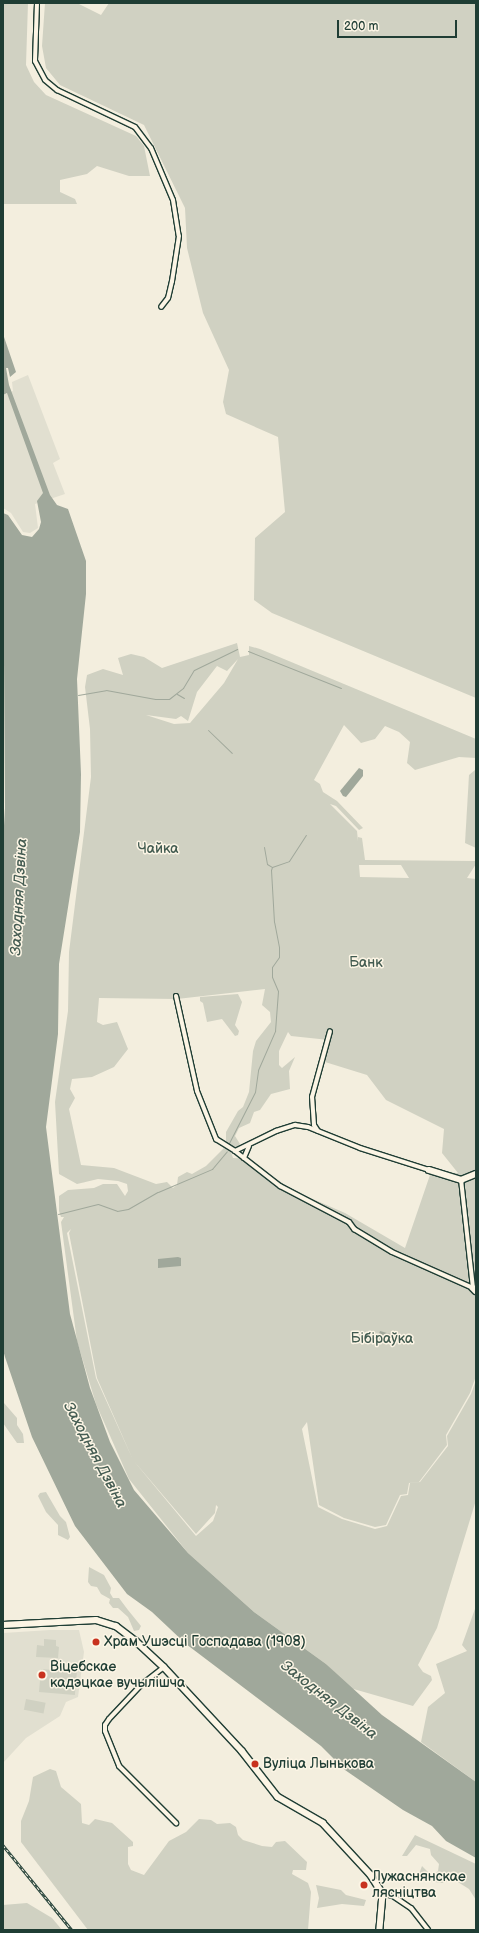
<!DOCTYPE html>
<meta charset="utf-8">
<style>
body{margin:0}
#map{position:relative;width:479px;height:1933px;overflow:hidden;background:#f3eede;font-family:"Balsamiq Sans",sans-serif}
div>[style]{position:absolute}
.built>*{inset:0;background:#e1dfd0}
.green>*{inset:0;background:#d0d1c2;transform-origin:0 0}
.water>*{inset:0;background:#a0a89b}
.stream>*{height:1px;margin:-0.5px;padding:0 0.5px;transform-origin:0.5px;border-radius:0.5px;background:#a0a89b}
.roads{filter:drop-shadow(1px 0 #1f3d34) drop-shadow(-1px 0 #1f3d34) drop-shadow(0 1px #1f3d34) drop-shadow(0 -1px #1f3d34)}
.street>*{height:4px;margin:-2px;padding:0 2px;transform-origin:2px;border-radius:2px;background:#fcf5e5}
.secondary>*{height:5.5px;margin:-2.75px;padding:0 2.75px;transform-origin:2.75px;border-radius:2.75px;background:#fcf5e5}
.rail>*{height:2.5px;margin-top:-1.25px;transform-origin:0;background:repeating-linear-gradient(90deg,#fcf5e5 0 3px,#1f3d34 0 6px);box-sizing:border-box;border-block:1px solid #1f3d34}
.dots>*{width:11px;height:11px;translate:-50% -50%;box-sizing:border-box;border:2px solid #fcf5e5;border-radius:50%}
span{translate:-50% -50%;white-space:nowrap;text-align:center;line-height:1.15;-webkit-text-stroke:3px #fcf5e5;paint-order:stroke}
.park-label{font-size:14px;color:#425b50}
.poi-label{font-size:14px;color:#1f3d34}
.left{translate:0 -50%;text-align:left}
.water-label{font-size:15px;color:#465d53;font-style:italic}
.frame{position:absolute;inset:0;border:4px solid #1f3d34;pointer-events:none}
.scale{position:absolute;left:337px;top:20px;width:120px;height:18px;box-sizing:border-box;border:2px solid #1f3d34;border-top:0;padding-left:5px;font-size:12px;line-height:14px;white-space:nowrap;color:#1f3d34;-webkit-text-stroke:3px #fcf5e5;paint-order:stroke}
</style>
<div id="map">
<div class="built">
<div style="clip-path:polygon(28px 375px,60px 459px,53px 463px,65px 494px,35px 504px,38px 528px,30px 533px,23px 532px,11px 513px,3px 508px,3px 395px,13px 391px,12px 382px)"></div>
<div style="clip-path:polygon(50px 1630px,79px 1630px,84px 1652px,78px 1697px,66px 1702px,60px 1716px,26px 1738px,3px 1763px,3px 1633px)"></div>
</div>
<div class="green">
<div style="clip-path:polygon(3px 3px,28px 3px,26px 65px,34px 82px,46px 95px,136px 136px,144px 146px,150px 176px,129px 176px,97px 166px,87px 174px,60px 180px,60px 192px,75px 199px,77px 204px,3px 204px)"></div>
<div style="clip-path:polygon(45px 3px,77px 3px,101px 15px,109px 3px,476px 3px,476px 698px,272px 613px,254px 600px,255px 538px,285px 512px,278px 437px,226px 414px,223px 402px,229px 370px,203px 313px,187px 248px,185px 208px,144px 125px,60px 85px,46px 68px,42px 46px)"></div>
<div style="clip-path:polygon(evenodd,237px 643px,240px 657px,249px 655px,249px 646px,260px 649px,476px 739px,476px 758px,459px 757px,415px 770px,407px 763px,410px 742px,399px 732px,385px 726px,375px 739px,361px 743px,344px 725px,314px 780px,320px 784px,323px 792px,337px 801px,363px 828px,359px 830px,336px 806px,330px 804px,357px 831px,358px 841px,358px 837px,362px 838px,365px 860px,475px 861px,476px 864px,467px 878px,476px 879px,476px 1376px,470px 1393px,446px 1435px,447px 1445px,419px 1482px,409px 1483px,407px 1494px,400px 1495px,386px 1525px,375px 1527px,344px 1518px,319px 1505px,307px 1422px,302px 1429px,318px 1507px,342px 1519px,375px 1529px,387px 1526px,401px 1496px,408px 1495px,410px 1483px,420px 1482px,448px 1446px,447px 1436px,471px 1394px,476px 1380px,476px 1500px,437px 1628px,418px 1665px,423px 1672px,431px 1676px,432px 1680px,413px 1706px,350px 1688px,326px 1664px,254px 1612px,188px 1553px,129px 1479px,96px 1404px,77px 1341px,61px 1222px,64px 1217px,61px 1217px,59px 1211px,59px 1196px,68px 1190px,94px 1188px,103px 1184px,117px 1184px,125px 1196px,128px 1191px,127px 1184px,118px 1181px,98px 1179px,77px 1184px,59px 1174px,55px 1102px,68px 1011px,69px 952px,91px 777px,90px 729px,85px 687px,87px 675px,103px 669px,123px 675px,118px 658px,131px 654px,144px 657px,162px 668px,237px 643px,238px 659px,224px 683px,190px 723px,174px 724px,146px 715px,176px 719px,181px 716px,188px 721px,197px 692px,217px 666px,227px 671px,238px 659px,237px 643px,359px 865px,401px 865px,409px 878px,360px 877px,359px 865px,237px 643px,265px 989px,262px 1005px,270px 1012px,271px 1022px,256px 1041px,253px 1051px,249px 1092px,243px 1107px,238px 1111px,226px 1132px,226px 1144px,233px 1149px,237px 1148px,240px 1144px,235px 1136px,239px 1128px,250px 1123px,254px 1112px,260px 1110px,271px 1094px,290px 1089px,289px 1071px,295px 1057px,282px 1068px,279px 1065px,279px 1051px,288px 1032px,291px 1036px,329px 1040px,325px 1062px,367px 1075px,386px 1100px,444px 1129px,442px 1153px,458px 1173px,431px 1172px,405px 1248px,345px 1213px,299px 1193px,259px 1169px,250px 1159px,233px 1158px,231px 1152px,224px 1148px,206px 1166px,192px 1174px,187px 1172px,178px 1177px,177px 1185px,173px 1188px,167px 1182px,156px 1184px,114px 1168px,81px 1165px,69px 1109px,75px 1098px,70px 1089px,72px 1079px,92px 1077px,114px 1067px,128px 1049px,117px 1022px,103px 1025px,97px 1022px,99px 998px,177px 999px,265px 989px,237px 643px,71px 1229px,69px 1233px,97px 1378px,133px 1460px,196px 1534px,215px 1513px,216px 1505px,218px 1507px,213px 1521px,196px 1536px,133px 1460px,96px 1378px,67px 1233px,71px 1229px)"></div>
<div style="clip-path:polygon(475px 770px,476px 771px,476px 848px,465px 843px,469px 775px)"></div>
<div style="clip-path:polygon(238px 994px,242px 1002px,235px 1025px,239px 1031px,238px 1035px,235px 1036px,222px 1019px,207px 1022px,203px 1003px,200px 1001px,200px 997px)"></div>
<div style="clip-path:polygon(4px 1403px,17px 1418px,17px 1425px,23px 1434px,24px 1443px,17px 1443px,3px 1423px)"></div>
<div style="clip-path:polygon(46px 1492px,60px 1516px,66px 1522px,70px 1537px,68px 1540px,58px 1535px,58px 1525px,46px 1512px,38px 1496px,40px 1493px)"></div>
<div style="clip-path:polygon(89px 1567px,104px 1575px,111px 1588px,110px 1593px,113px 1598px,119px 1598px,128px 1610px,141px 1626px,139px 1630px,134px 1631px,128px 1617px,118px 1608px,113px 1608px,109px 1603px,110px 1599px,101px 1594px,97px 1587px,91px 1586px,88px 1582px)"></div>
<div style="clip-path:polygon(476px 1606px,476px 1782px,421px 1742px,428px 1707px,445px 1693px,436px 1664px,467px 1651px,462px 1645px)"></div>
<div style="clip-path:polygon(44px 1639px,56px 1640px,56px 1646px,59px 1647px,58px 1658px,36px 1657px,37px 1645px,44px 1646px)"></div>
<div style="left:41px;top:1669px;width:36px;height:23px;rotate:5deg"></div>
<div style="left:26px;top:1699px;width:20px;height:11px;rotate:11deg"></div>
<div style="clip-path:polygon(50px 1769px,56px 1771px,61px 1787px,81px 1804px,82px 1823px,89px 1825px,95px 1819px,112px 1823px,133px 1842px,133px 1846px,128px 1847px,128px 1864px,131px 1870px,144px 1875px,169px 1841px,186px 1832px,199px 1819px,211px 1820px,217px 1824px,230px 1823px,236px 1827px,238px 1835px,243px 1840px,262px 1846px,272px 1847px,276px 1842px,285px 1841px,307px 1862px,306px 1870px,293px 1870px,292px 1874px,308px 1883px,311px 1892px,308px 1930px,88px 1930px,21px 1842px,21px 1821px,29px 1801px,33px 1777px)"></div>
<div style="clip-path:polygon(415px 1835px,476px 1864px,476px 1900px,469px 1889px,453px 1879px,442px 1883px,435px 1882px,430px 1881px,423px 1872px,419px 1874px,422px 1866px,431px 1875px,434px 1875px,438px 1871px,439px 1864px,431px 1855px,430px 1849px,416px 1845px,407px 1856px,402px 1856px)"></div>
<div style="clip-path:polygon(316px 1885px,341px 1890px,346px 1895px,366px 1900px,364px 1906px,342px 1904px,317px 1908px,319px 1898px)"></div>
<div style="clip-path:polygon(27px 1903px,52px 1918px,62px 1930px,3px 1930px,3px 1905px)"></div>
</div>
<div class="water">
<div style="clip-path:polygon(3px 334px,16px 372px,10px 377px,8px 368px,6px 368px,9px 385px,50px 495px,57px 505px,68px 509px,86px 561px,86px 594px,77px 679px,81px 774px,80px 832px,59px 964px,58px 1034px,46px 1127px,70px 1314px,90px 1388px,110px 1442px,134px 1490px,188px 1553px,254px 1612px,326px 1664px,382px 1715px,476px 1782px,476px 1858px,446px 1841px,432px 1826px,403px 1810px,345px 1770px,321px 1746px,186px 1644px,152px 1612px,127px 1594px,75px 1526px,32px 1437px,5px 1357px,3px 1350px,3px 843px,5px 808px,3px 513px,8px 515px,22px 535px,32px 537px,39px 529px,41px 522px,37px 501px,43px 493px,7px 393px,3px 395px)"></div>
<div style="clip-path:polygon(359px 768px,363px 770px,363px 776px,346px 797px,343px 796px,340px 791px)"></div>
<div style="clip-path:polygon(178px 1257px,181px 1258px,181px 1266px,158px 1268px,158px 1259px)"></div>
<div style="clip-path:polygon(380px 1331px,394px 1335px,393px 1344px,377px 1340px)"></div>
</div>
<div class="stream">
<div style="left:248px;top:651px;width:100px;rotate:21.7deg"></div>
<div style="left:177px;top:694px;width:8px;rotate:30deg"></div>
<div style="left:78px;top:695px;width:28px;rotate:-10deg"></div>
<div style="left:106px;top:690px;width:50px;rotate:10.4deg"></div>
<div style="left:155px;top:699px;width:14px"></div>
<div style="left:169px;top:699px;width:18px;rotate:-38deg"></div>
<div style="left:183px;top:688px;width:21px;rotate:-59deg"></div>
<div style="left:194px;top:670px;width:48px;rotate:-26deg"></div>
<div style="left:208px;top:730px;width:33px;rotate:44deg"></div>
<div style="left:264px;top:847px;width:17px;rotate:80deg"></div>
<div style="left:267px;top:864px;width:6px;rotate:31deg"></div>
<div style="left:229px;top:1143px;width:57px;rotate:-63deg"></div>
<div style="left:255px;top:1092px;width:22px;rotate:-82deg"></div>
<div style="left:258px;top:1070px;width:43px;rotate:-66.4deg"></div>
<div style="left:275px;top:1031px;width:40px;rotate:-85.7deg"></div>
<div style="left:278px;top:991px;width:15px;rotate:-113deg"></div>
<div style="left:272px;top:977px;width:10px;rotate:-90deg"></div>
<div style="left:272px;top:967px;width:12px;rotate:-55deg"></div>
<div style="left:279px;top:957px;width:10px;rotate:-90deg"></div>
<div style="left:279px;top:947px;width:25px;rotate:-101deg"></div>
<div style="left:274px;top:922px;width:52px;rotate:-93.3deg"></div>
<div style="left:271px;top:870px;width:3px;rotate:-72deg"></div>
<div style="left:272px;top:867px;width:18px;rotate:-19deg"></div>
<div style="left:289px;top:861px;width:31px;rotate:-57deg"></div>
<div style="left:58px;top:1214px;width:41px;rotate:-14deg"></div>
<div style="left:98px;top:1204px;width:20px;rotate:20deg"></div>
<div style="left:117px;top:1211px;width:11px;rotate:-10deg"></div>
<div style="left:128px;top:1209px;width:34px;rotate:-30deg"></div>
<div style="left:158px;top:1192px;width:59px;rotate:-23.1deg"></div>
<div style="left:212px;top:1169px;width:23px;rotate:-50deg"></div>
</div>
<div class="roads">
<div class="street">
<div style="left:37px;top:3px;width:58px;rotate:92deg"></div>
<div style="left:35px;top:61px;width:21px;rotate:62deg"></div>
<div style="left:45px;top:80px;width:16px;rotate:40deg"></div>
<div style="left:57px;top:90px;width:86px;rotate:25.4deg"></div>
<div style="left:135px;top:127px;width:26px;rotate:53deg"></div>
<div style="left:151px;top:148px;width:56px;rotate:67.1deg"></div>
<div style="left:173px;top:200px;width:36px;rotate:81deg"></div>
<div style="left:179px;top:236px;width:46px;rotate:98.8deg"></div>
<div style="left:172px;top:281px;width:17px;rotate:103deg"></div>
<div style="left:168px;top:298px;width:11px;rotate:128deg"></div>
<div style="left:176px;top:996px;width:97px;rotate:77.5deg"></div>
<div style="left:197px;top:1091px;width:52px;rotate:68.4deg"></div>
<div style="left:216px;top:1139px;width:22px;rotate:32deg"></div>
<div style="left:235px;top:1151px;width:46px;rotate:-26deg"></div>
<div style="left:276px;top:1131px;width:20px;rotate:-18deg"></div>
<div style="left:295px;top:1125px;width:13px;rotate:9deg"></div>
<div style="left:308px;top:1127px;width:56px;rotate:22deg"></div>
<div style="left:360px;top:1148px;width:72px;rotate:17.7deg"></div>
<div style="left:318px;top:1131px;width:7px;rotate:-124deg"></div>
<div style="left:314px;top:1125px;width:28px;rotate:-94deg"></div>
<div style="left:312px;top:1097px;width:68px;rotate:-74.7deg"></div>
<div style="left:249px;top:1146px;width:13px;rotate:113deg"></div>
<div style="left:244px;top:1158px;width:46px;rotate:37.9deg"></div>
<div style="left:280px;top:1186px;width:78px;rotate:27.6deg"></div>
<div style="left:349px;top:1222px;width:9px;rotate:54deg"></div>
<div style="left:354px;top:1229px;width:44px;rotate:31.2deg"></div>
<div style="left:392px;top:1252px;width:89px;rotate:24deg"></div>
<div style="left:473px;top:1288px;width:109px;rotate:-96.3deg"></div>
<div style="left:235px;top:1151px;width:11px;rotate:38deg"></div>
<div style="left:164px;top:1667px;width:28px;rotate:142deg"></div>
<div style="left:142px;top:1684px;width:48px;rotate:133.3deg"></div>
<div style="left:109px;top:1719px;width:7px;rotate:124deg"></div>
<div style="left:105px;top:1725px;width:6px;rotate:90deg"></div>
<div style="left:105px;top:1731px;width:38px;rotate:68deg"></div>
<div style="left:119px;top:1766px;width:81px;rotate:45deg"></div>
<div style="left:383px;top:1894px;width:10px;rotate:11deg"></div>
<div style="left:393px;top:1896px;width:22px;rotate:34deg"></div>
<div style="left:411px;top:1908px;width:28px;rotate:52deg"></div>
</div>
<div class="secondary">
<div style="left:429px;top:1170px;width:34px;rotate:17deg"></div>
<div style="left:461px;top:1180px;width:16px;rotate:-22deg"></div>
<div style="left:473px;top:1288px;width:4px;rotate:45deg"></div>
<div style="left:3px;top:1625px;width:93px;rotate:-3.1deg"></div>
<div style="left:96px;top:1620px;width:21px;rotate:17deg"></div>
<div style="left:116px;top:1626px;width:25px;rotate:37deg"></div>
<div style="left:136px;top:1641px;width:38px;rotate:43deg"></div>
<div style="left:164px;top:1667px;width:115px;rotate:47.1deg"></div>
<div style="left:242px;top:1751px;width:58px;rotate:52deg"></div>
<div style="left:278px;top:1797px;width:52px;rotate:30deg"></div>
<div style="left:323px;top:1823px;width:71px;rotate:47.3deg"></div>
<div style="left:371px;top:1875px;width:22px;rotate:58deg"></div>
<div style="left:383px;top:1894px;width:36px;rotate:95deg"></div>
</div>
</div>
<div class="rail">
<div style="left:3px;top:1845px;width:109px;rotate:50.9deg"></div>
</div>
<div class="dots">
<div style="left:96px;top:1642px;background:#c8321e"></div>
<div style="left:42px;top:1675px;background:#c8321e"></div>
<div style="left:255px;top:1764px;background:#c8321e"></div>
<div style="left:364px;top:1885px;background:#c8321e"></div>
</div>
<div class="park-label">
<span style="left:158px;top:849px">Чайка</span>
<span style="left:366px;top:963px">Банк</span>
<span style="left:382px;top:1339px">Бібіраўка</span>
</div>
<div class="poi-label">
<span class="left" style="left:104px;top:1642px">Храм Ушэсці Госпадава (1908)</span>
<span class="left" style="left:50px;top:1675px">Віцебскае<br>кадэцкае вучылішча</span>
<span class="left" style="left:263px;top:1764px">Вуліца Лынькова</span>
<span class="left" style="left:372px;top:1885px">Лужаснянскае<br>лясніцтва</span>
</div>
<div class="water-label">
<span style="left:19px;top:897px;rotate:-87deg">Заходняя Дзвіна</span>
<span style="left:95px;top:1455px;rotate:62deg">Заходняя Дзвіна</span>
<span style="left:329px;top:1700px;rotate:38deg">Заходняя Дзвіна</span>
</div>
<div class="frame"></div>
<div class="scale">200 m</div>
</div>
